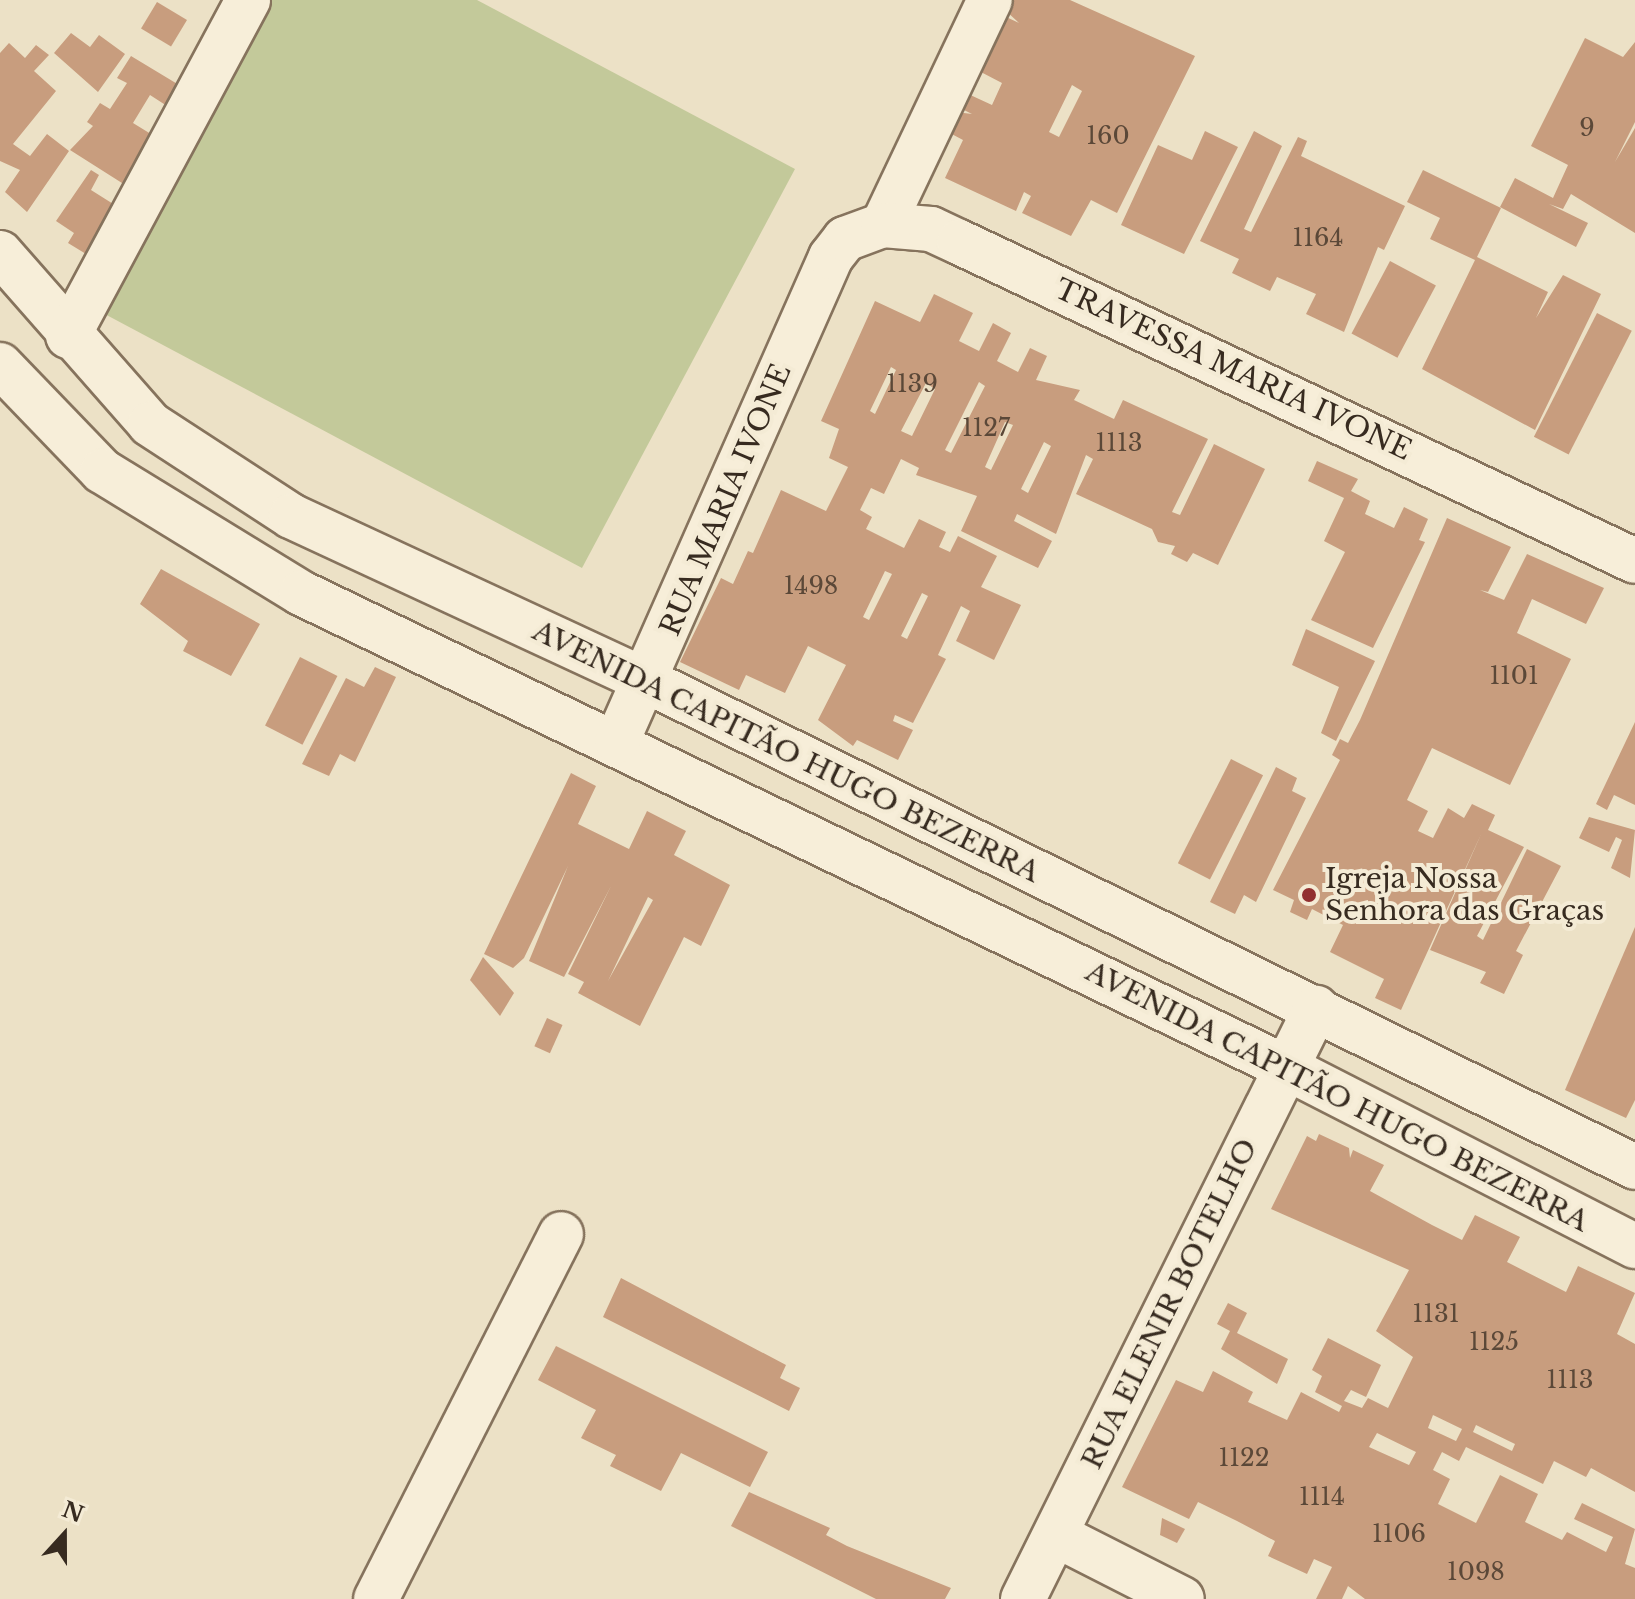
<!DOCTYPE html>
<meta charset="utf-8">
<style>
body{margin:0}
#map{position:relative;width:1635px;height:1599px;overflow:hidden;background:#ece1c6;font-family:"Libre Baskerville",serif}
div>[style]{position:absolute}
.green>*{inset:0;background:#c3c99a}
.building>*{inset:0;background:#c89d7e;transform-origin:0 0}
.roads{filter:drop-shadow(2px 0 #86735d) drop-shadow(-2px 0 #86735d) drop-shadow(0 2px #86735d) drop-shadow(0 -2px #86735d)}
.minor>*{height:44px;margin:-22px;padding:0 22px;transform-origin:22px;border-radius:22px;background:#f7eed9}
.dots>*{width:22px;height:22px;translate:-50% -50%;box-sizing:border-box;border:4px solid #f4ebd5;border-radius:50%}
span{translate:-50% -50%;white-space:nowrap;text-align:center;line-height:1.15;-webkit-text-stroke:8px #f4ebd5;paint-order:stroke}
.number-label{font-size:24px;color:#5b4838}
.number-label span{-webkit-text-stroke-width:0}
.street-label{font-size:28px;color:#372b20}
.poi-label{font-size:28px;color:#372b20}
.left{translate:0 -50%;text-align:left}
.north{position:absolute;left:24px;top:1495px;width:80px;height:80px;-webkit-text-stroke:6px #f4ebd5;paint-order:stroke;rotate:21deg;font-size:22px;font-weight:700;line-height:32px;text-align:center;color:#372b20}
.north::after{content:'';display:block;margin:auto;width:28px;height:36px;background:#372b20;clip-path:polygon(50% 0,100% 100%,50% 72%,0 100%)}
</style>
<div id="map">
<div class="green">
<div style="clip-path:polygon(265px 0,477px 0,795px 169px,582px 568px,99px 311px)"></div>
</div>
<div class="building">
<div style="clip-path:polygon(evenodd,1012px 0,1070px 0,1195px 56px,1117px 213px,1091px 200px,1071px 236px,1022px 213px,1031px 196px,1024px 192px,1016px 211px,945px 178px,963px 140px,946px 131px,956px 112px,972px 114px,958px 107px,966px 93px,992px 105px,1002px 83px,977px 70px,1004px 16px,1019px 23px,1006px 11px,1012px 0,1072px 85px,1082px 91px,1059px 137px,1049px 132px,1072px 85px)"></div>
<div style="left:157px;top:2px;width:35px;height:31px;rotate:31deg"></div>
<div style="clip-path:polygon(71px 33px,90px 47px,99px 35px,125px 54px,98px 92px,54px 53px)"></div>
<div style="clip-path:polygon(1585px 38px,1623px 57px,1635px 42px,1635px 122px,1615px 162px,1635px 128px,1635px 233px,1571px 194px,1563px 209px,1549px 204px,1588px 223px,1576px 247px,1500px 207px,1515px 178px,1553px 198px,1568px 165px,1531px 146px)"></div>
<div style="clip-path:polygon(9px 43px,25px 58px,36px 45px,49px 55px,34px 71px,56px 91px,13px 144px,30px 156px,47px 134px,69px 151px,27px 212px,5px 192px,20px 170px,0 161px,0 53px)"></div>
<div style="clip-path:polygon(131px 56px,179px 85px,167px 106px,150px 95px,133px 123px,159px 139px,133px 190px,70px 150px,93px 126px,87px 122px,100px 103px,110px 109px,127px 83px,117px 78px)"></div>
<div style="clip-path:polygon(1205px 131px,1238px 147px,1184px 254px,1121px 225px,1158px 145px,1192px 160px)"></div>
<div style="clip-path:polygon(1254px 131px,1282px 146px,1244px 229px,1251px 232px,1298px 137px,1307px 141px,1301px 156px,1405px 206px,1384px 250px,1378px 247px,1344px 332px,1306px 314px,1316px 294px,1277px 277px,1270px 291px,1232px 273px,1239px 259px,1200px 241px)"></div>
<div style="clip-path:polygon(91px 170px,99px 175px,91px 190px,118px 207px,86px 254px,68px 243px,74px 233px,56px 221px)"></div>
<div style="clip-path:polygon(1423px 170px,1501px 208px,1477px 257px,1548px 292px,1536px 318px,1563px 275px,1601px 294px,1535px 430px,1422px 369px,1475px 260px,1430px 239px,1440px 218px,1407px 202px)"></div>
<div style="left:1390px;top:261px;width:52px;height:82px;rotate:28deg"></div>
<div style="clip-path:polygon(evenodd,934px 294px,973px 313px,959px 341px,979px 351px,993px 323px,1011px 333px,997px 361px,1018px 372px,1030px 348px,1047px 356px,1036px 380px,1080px 390px,1074px 400px,1114px 419px,1123px 400px,1208px 439px,1172px 512px,1180px 515px,1214px 444px,1265px 469px,1218px 565px,1193px 553px,1187px 562px,1171px 554px,1175px 546px,1158px 542px,1152px 529px,1076px 494px,1093px 459px,1086px 455px,1056px 534px,1017px 514px,1014px 521px,1052px 541px,1038px 568px,961px 531px,977px 496px,916px 475px,919px 468px,901px 459px,884px 494px,871px 488px,860px 510px,872px 517px,866px 529px,904px 548px,919px 519px,946px 532px,939px 547px,950px 552px,958px 536px,997px 556px,981px 587px,1021px 605px,994px 660px,956px 641px,970px 611px,961px 606px,938px 655px,946px 659px,913px 723px,895px 715px,893px 721px,913px 730px,898px 760px,857px 740px,853px 746px,818px 720px,846px 665px,808px 646px,785px 693px,746px 675px,739px 690px,680px 662px,721px 578px,733px 584px,748px 551px,753px 553px,781px 490px,826px 511px,848px 467px,829px 458px,839px 429px,821px 421px,875px 301px,920px 322px,934px 294px,891px 367px,896px 370px,875px 414px,870px 411px,891px 367px,934px 294px,979px 382px,985px 386px,951px 453px,945px 450px,979px 382px,934px 294px,926px 383px,935px 389px,912px 436px,901px 431px,926px 383px,934px 294px,1005px 422px,1013px 425px,991px 470px,985px 467px,1005px 422px,934px 294px,1044px 442px,1051px 446px,1028px 493px,1021px 489px,1044px 442px,934px 294px,885px 571px,892px 574px,869px 620px,863px 617px,885px 571px,934px 294px,922px 593px,928px 596px,907px 639px,901px 636px,922px 593px)"></div>
<div style="left:1597px;top:313px;width:39px;height:139px;rotate:27deg"></div>
<div style="clip-path:polygon(1317px 461px,1358px 479px,1351px 491px,1370px 501px,1365px 514px,1394px 528px,1404px 507px,1428px 519px,1419px 540px,1425px 542px,1373px 648px,1311px 620px,1345px 552px,1324px 541px,1344px 498px,1308px 481px)"></div>
<div style="clip-path:polygon(1447px 518px,1511px 547px,1488px 592px,1480px 590px,1504px 600px,1527px 554px,1604px 588px,1586px 624px,1532px 599px,1517px 633px,1571px 659px,1510px 785px,1432px 748px,1407px 800px,1428px 811px,1418px 831px,1433px 838px,1448px 808px,1464px 818px,1472px 804px,1495px 815px,1488px 830px,1524px 847px,1477px 936px,1483px 940px,1527px 849px,1561px 866px,1516px 951px,1523px 955px,1504px 994px,1480px 983px,1486px 972px,1430px 950px,1482px 832px,1401px 1010px,1375px 998px,1384px 979px,1330px 952px,1343px 925px,1312px 909px,1307px 920px,1290px 912px,1294px 900px,1273px 890px,1340px 760px,1332px 755px,1340px 739px,1348px 743px,1360px 720px)"></div>
<div style="clip-path:polygon(161px 569px,260px 624px,231px 676px,183px 651px,188px 641px,140px 604px)"></div>
<div style="clip-path:polygon(1306px 629px,1375px 661px,1336px 741px,1321px 733px,1339px 687px,1292px 665px)"></div>
<div style="left:300px;top:657px;width:42px;height:77px;rotate:27deg"></div>
<div style="clip-path:polygon(375px 667px,396px 677px,355px 762px,340px 754px,329px 776px,302px 764px,346px 678px,364px 687px)"></div>
<div style="clip-path:polygon(1635px 722px,1635px 805px,1614px 795px,1607px 810px,1596px 804px)"></div>
<div style="left:1231px;top:759px;width:36px;height:117px;rotate:27deg"></div>
<div style="clip-path:polygon(1276px 767px,1297px 778px,1292px 791px,1306px 798px,1256px 902px,1244px 895px,1235px 914px,1210px 902px)"></div>
<div style="clip-path:polygon(evenodd,571px 773px,596px 786px,578px 824px,629px 849px,647px 811px,686px 831px,674px 855px,730px 885px,701px 946px,684px 937px,640px 1026px,578px 993px,584px 982px,568px 974px,611px 886px,564px 977px,529px 961px,568px 866px,524px 958px,513px 968px,484px 954px,571px 773px,648px 897px,653px 900px,608px 981px,648px 897px)"></div>
<div style="clip-path:polygon(1589px 817px,1635px 830px,1630px 878px,1611px 868px,1622px 840px,1616px 837px,1609px 852px,1579px 838px)"></div>
<div style="clip-path:polygon(1635px 927px,1635px 1100px,1626px 1118px,1565px 1090px)"></div>
<div style="clip-path:polygon(483px 957px,514px 993px,500px 1016px,470px 980px)"></div>
<div style="left:547px;top:1018px;width:17px;height:31px;rotate:24deg"></div>
<div style="clip-path:polygon(evenodd,1319px 1134px,1349px 1148px,1350px 1158px,1353px 1150px,1384px 1165px,1370px 1191px,1432px 1225px,1462px 1240px,1475px 1215px,1520px 1237px,1507px 1262px,1566px 1292px,1578px 1266px,1635px 1293px,1617px 1334px,1635px 1344px,1635px 1492px,1591px 1468px,1586px 1477px,1554px 1461px,1543px 1484px,1466px 1447px,1459px 1461px,1442px 1452px,1433px 1470px,1450px 1479px,1438px 1504px,1476px 1523px,1500px 1475px,1538px 1494px,1525px 1522px,1562px 1540px,1567px 1532px,1606px 1552px,1613px 1537px,1574px 1519px,1582px 1503px,1635px 1529px,1625px 1564px,1635px 1568px,1635px 1599px,1365px 1599px,1348px 1586px,1342px 1599px,1316px 1599px,1332px 1567px,1314px 1559px,1307px 1574px,1268px 1556px,1275px 1541px,1237px 1521px,1198px 1502px,1189px 1519px,1122px 1487px,1176px 1380px,1203px 1392px,1213px 1371px,1253px 1392px,1248px 1402px,1287px 1420px,1301px 1392px,1339px 1412px,1342px 1406px,1315px 1392px,1322px 1376px,1312px 1370px,1328px 1338px,1381px 1365px,1366px 1397px,1351px 1390px,1344px 1401px,1362px 1408px,1368px 1398px,1388px 1408px,1413px 1357px,1376px 1331px,1409px 1270px,1271px 1209px,1307px 1136px,1316px 1141px,1319px 1134px,1433px 1415px,1462px 1429px,1456px 1441px,1428px 1428px,1433px 1415px,1319px 1134px,1476px 1425px,1515px 1444px,1512px 1451px,1473px 1432px,1476px 1425px,1319px 1134px,1377px 1433px,1416px 1452px,1409px 1465px,1369px 1447px,1377px 1433px)"></div>
<div style="clip-path:polygon(621px 1278px,786px 1365px,780px 1378px,800px 1388px,789px 1411px,603px 1317px)"></div>
<div style="clip-path:polygon(1228px 1303px,1247px 1313px,1237px 1333px,1288px 1359px,1277px 1384px,1221px 1349px,1230px 1331px,1217px 1324px)"></div>
<div style="clip-path:polygon(556px 1346px,768px 1452px,750px 1487px,681px 1453px,661px 1491px,610px 1466px,616px 1455px,581px 1438px,596px 1410px,538px 1380px)"></div>
<div style="clip-path:polygon(749px 1492px,830px 1528px,826px 1535px,847px 1546px,951px 1588px,945px 1599px,876px 1599px,731px 1526px)"></div>
<div style="clip-path:polygon(1162px 1518px,1185px 1529px,1177px 1543px,1160px 1535px)"></div>
</div>
<div class="roads">
<div class="minor">
<div style="left:883px;top:225px;width:249px;rotate:-64.6deg"></div>
<div style="left:0;top:253px;width:227px;rotate:48.7deg"></div>
<div style="left:150px;top:424px;width:168px;rotate:33.1deg"></div>
<div style="left:291px;top:516px;width:392px;rotate:24.9deg"></div>
<div style="left:647px;top:681px;width:1101px;rotate:26.19deg"></div>
<div style="left:68px;top:336px;width:381px;rotate:-61.8deg"></div>
<div style="left:0;top:365px;width:147px;rotate:46.1deg"></div>
<div style="left:102px;top:471px;width:233px;rotate:31.5deg"></div>
<div style="left:301px;top:593px;width:1094px;rotate:25.72deg"></div>
<div style="left:1287px;top:1068px;width:391px;rotate:27.1deg"></div>
<div style="left:617px;top:741px;width:529px;rotate:-66.15deg"></div>
<div style="left:831px;top:257px;width:23px;rotate:-52deg"></div>
<div style="left:845px;top:239px;width:40px;rotate:-20.2deg"></div>
<div style="left:883px;top:225px;width:48px;rotate:4.8deg"></div>
<div style="left:931px;top:229px;width:31px;rotate:25deg"></div>
<div style="left:959px;top:242px;width:747px;rotate:25.26deg"></div>
<div style="left:1056px;top:1535px;width:141px;rotate:26.9deg"></div>
<div style="left:376px;top:1599px;width:409px;rotate:-63.1deg"></div>
<div style="left:1023px;top:1599px;width:660px;rotate:-63.63deg"></div>
</div>
</div>
<div class="dots">
<div style="left:1309px;top:895px;background:#923030"></div>
</div>
<div class="number-label">
<span style="left:1587px;top:128px">9</span>
<span style="left:1108px;top:136px">160</span>
<span style="left:1318px;top:238px">1164</span>
<span style="left:912px;top:384px">1139</span>
<span style="left:986px;top:428px">1127</span>
<span style="left:1119px;top:443px">1113</span>
<span style="left:811px;top:586px">1498</span>
<span style="left:1514px;top:676px">1101</span>
<span style="left:1436px;top:1314px">1131</span>
<span style="left:1494px;top:1342px">1125</span>
<span style="left:1570px;top:1380px">1113</span>
<span style="left:1244px;top:1458px">1122</span>
<span style="left:1322px;top:1497px">1114</span>
<span style="left:1399px;top:1534px">1106</span>
<span style="left:1476px;top:1572px">1098</span>
</div>
<div class="street-label">
<span style="left:1233px;top:370px;rotate:25deg">TRAVESSA MARIA IVONE</span>
<span style="left:726px;top:500px;rotate:-67deg">RUA MARIA IVONE</span>
<span style="left:786px;top:752px;rotate:26deg">AVENIDA CAPITÃO HUGO BEZERRA</span>
<span style="left:1337px;top:1097px;rotate:27deg">AVENIDA CAPITÃO HUGO BEZERRA</span>
<span style="left:1170px;top:1304px;rotate:-64deg">RUA ELENIR BOTELHO</span>
</div>
<div class="poi-label">
<span class="left" style="left:1325px;top:895px">Igreja Nossa<br>Senhora das Graças</span>
</div>
<div class="north">N</div>
</div>
